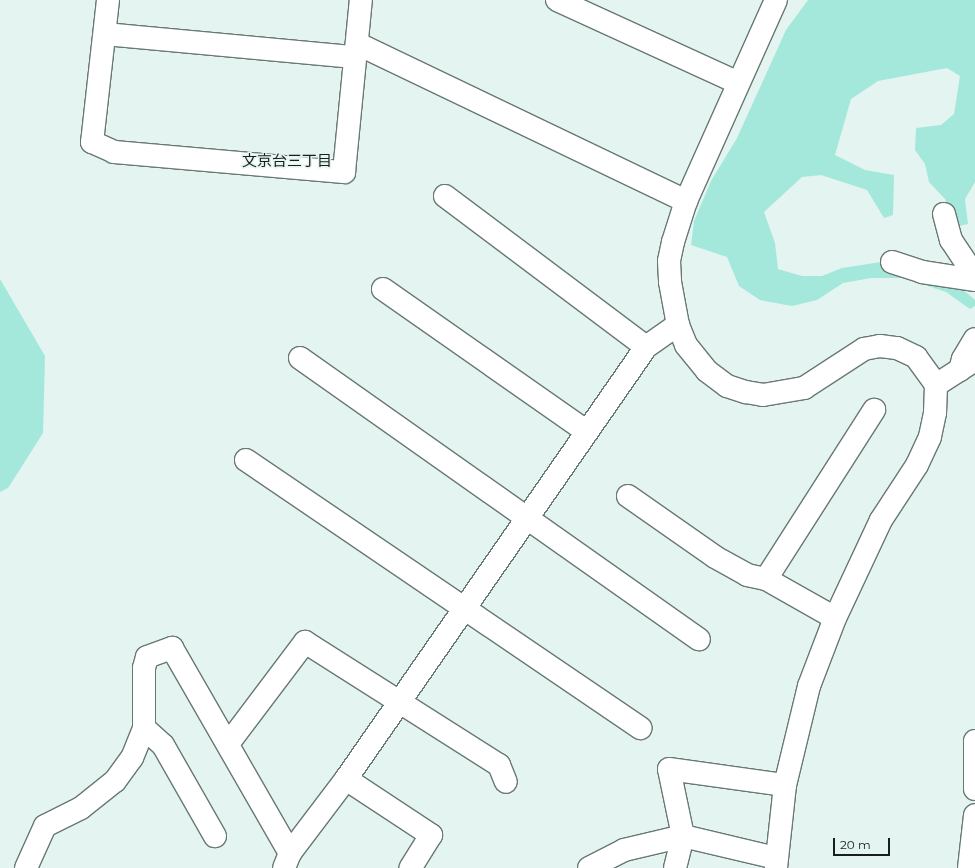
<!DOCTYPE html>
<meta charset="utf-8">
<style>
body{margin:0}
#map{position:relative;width:975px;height:868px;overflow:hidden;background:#e3f4f1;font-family:Montserrat,"Noto Sans JP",sans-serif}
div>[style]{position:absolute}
.green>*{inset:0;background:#a4e8dc}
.roads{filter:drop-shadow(1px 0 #687875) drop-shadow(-1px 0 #687875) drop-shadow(0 1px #687875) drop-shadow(0 -1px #687875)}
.minor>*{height:22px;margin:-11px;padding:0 11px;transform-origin:11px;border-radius:11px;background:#fff}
span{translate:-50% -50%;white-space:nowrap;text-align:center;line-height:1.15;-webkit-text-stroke:3px #e3f4f1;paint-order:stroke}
.neighbourhood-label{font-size:15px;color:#171e1c}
.scale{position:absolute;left:833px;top:838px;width:57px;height:18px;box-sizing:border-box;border:2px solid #171e1c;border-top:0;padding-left:5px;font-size:12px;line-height:14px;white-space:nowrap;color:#171e1c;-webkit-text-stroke:3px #e3f4f1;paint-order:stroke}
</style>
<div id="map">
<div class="green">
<div style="clip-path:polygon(808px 0,975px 0,975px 182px,965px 199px,968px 224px,959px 226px,945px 199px,929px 182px,925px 164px,915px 150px,916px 128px,941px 125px,954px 114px,960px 76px,947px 68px,878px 81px,851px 99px,835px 155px,865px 170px,894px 175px,893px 215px,884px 218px,867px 190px,821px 175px,802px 177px,764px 212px,775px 243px,778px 269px,802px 276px,822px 276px,842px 268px,881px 262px,962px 289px,975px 300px,975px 306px,970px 309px,946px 292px,904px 278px,871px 278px,843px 283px,817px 300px,792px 306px,760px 300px,739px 286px,727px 257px,691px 245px,694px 221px,711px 181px,737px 138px,786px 30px)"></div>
<div style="clip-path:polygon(0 279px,45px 356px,43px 433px,8px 488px,0 492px)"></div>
</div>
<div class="roads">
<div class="minor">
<div style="left:108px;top:0;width:143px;rotate:96.4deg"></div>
<div style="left:92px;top:142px;width:24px;rotate:24deg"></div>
<div style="left:114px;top:152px;width:231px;rotate:5deg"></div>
<div style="left:344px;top:172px;width:173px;rotate:-84.4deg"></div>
<div style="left:557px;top:0;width:199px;rotate:24.6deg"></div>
<div style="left:776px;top:0;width:220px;rotate:114.1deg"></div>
<div style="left:686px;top:201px;width:43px;rotate:107.6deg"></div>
<div style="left:673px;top:242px;width:19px;rotate:102deg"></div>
<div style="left:669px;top:261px;width:21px;rotate:87deg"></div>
<div style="left:670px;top:282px;width:44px;rotate:79.5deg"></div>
<div style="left:678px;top:325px;width:22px;rotate:68deg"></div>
<div style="left:686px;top:345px;width:33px;rotate:51deg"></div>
<div style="left:707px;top:371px;width:25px;rotate:37deg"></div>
<div style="left:727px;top:386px;width:20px;rotate:18deg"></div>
<div style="left:746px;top:392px;width:17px;rotate:10deg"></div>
<div style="left:763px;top:395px;width:42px;rotate:-9.7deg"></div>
<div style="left:804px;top:388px;width:72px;rotate:-33deg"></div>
<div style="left:864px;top:349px;width:16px;rotate:-11deg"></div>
<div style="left:880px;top:346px;width:17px;rotate:7deg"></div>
<div style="left:897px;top:348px;width:21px;rotate:25deg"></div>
<div style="left:916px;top:357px;width:34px;rotate:54deg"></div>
<div style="left:936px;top:385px;width:28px;rotate:92deg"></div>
<div style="left:935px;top:413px;width:25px;rotate:102deg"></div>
<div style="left:930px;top:437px;width:31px;rotate:115deg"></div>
<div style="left:917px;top:465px;width:66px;rotate:123.2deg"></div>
<div style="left:881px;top:520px;width:108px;rotate:115.1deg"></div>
<div style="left:835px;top:618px;width:73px;rotate:110.9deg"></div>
<div style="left:809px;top:686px;width:102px;rotate:103.6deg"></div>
<div style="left:785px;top:785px;width:83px;rotate:96.2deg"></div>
<div style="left:105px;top:34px;width:250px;rotate:5.3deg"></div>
<div style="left:358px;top:44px;width:364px;rotate:25.6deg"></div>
<div style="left:445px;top:196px;width:251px;rotate:36.9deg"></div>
<div style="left:944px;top:214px;width:27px;rotate:75deg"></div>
<div style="left:951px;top:240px;width:43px;rotate:56.3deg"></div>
<div style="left:892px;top:262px;width:32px;rotate:18deg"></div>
<div style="left:922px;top:272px;width:54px;rotate:8.6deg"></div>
<div style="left:383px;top:289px;width:249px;rotate:35deg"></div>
<div style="left:300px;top:358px;width:488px;rotate:35.2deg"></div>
<div style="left:960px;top:370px;width:11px;rotate:-75deg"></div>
<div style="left:963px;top:359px;width:23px;rotate:-59deg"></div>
<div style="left:936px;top:385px;width:46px;rotate:-32.7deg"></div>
<div style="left:246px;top:460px;width:477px;rotate:34.2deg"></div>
<div style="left:628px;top:496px;width:106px;rotate:35deg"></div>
<div style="left:715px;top:557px;width:37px;rotate:29deg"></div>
<div style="left:747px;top:575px;width:19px;rotate:12deg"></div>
<div style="left:766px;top:579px;width:79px;rotate:29.5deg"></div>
<div style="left:766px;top:579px;width:201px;rotate:-57.4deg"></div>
<div style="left:144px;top:728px;width:25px;rotate:42deg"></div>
<div style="left:163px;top:745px;width:105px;rotate:60.3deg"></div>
<div style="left:975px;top:741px;width:48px;rotate:90deg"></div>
<div style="left:228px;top:744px;width:128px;rotate:-53deg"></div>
<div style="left:305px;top:642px;width:230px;rotate:32.4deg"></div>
<div style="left:499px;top:765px;width:18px;rotate:68deg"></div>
<div style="left:346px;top:779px;width:102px;rotate:33.4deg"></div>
<div style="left:431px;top:835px;width:39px;rotate:122deg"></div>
<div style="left:26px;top:868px;width:46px;rotate:-65.7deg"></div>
<div style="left:45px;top:826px;width:40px;rotate:-26.6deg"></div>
<div style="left:81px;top:808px;width:43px;rotate:-38.5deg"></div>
<div style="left:115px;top:781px;width:29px;rotate:-54deg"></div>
<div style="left:132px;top:758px;width:32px;rotate:-68deg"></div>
<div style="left:144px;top:728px;width:60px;rotate:-90deg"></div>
<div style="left:144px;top:668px;width:11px;rotate:-75deg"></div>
<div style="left:147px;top:657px;width:27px;rotate:-20deg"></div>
<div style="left:172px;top:648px;width:237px;rotate:60.1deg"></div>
<div style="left:284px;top:868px;width:16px;rotate:-68deg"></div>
<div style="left:290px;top:853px;width:93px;rotate:-52.9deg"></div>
<div style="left:346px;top:779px;width:526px;rotate:-55.22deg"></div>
<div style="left:646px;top:347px;width:39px;rotate:-35deg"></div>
<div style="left:589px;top:868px;width:39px;rotate:-27deg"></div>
<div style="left:624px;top:850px;width:61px;rotate:-13.3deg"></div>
<div style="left:683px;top:836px;width:68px;rotate:-101.8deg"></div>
<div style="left:669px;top:769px;width:117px;rotate:7.9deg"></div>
<div style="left:675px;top:868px;width:33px;rotate:-76deg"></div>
<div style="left:683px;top:836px;width:96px;rotate:13.3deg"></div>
<div style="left:969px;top:868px;width:53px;rotate:-83.5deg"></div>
</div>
</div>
<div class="neighbourhood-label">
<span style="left:287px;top:161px">文京台三丁目</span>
</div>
<div class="scale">20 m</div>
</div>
